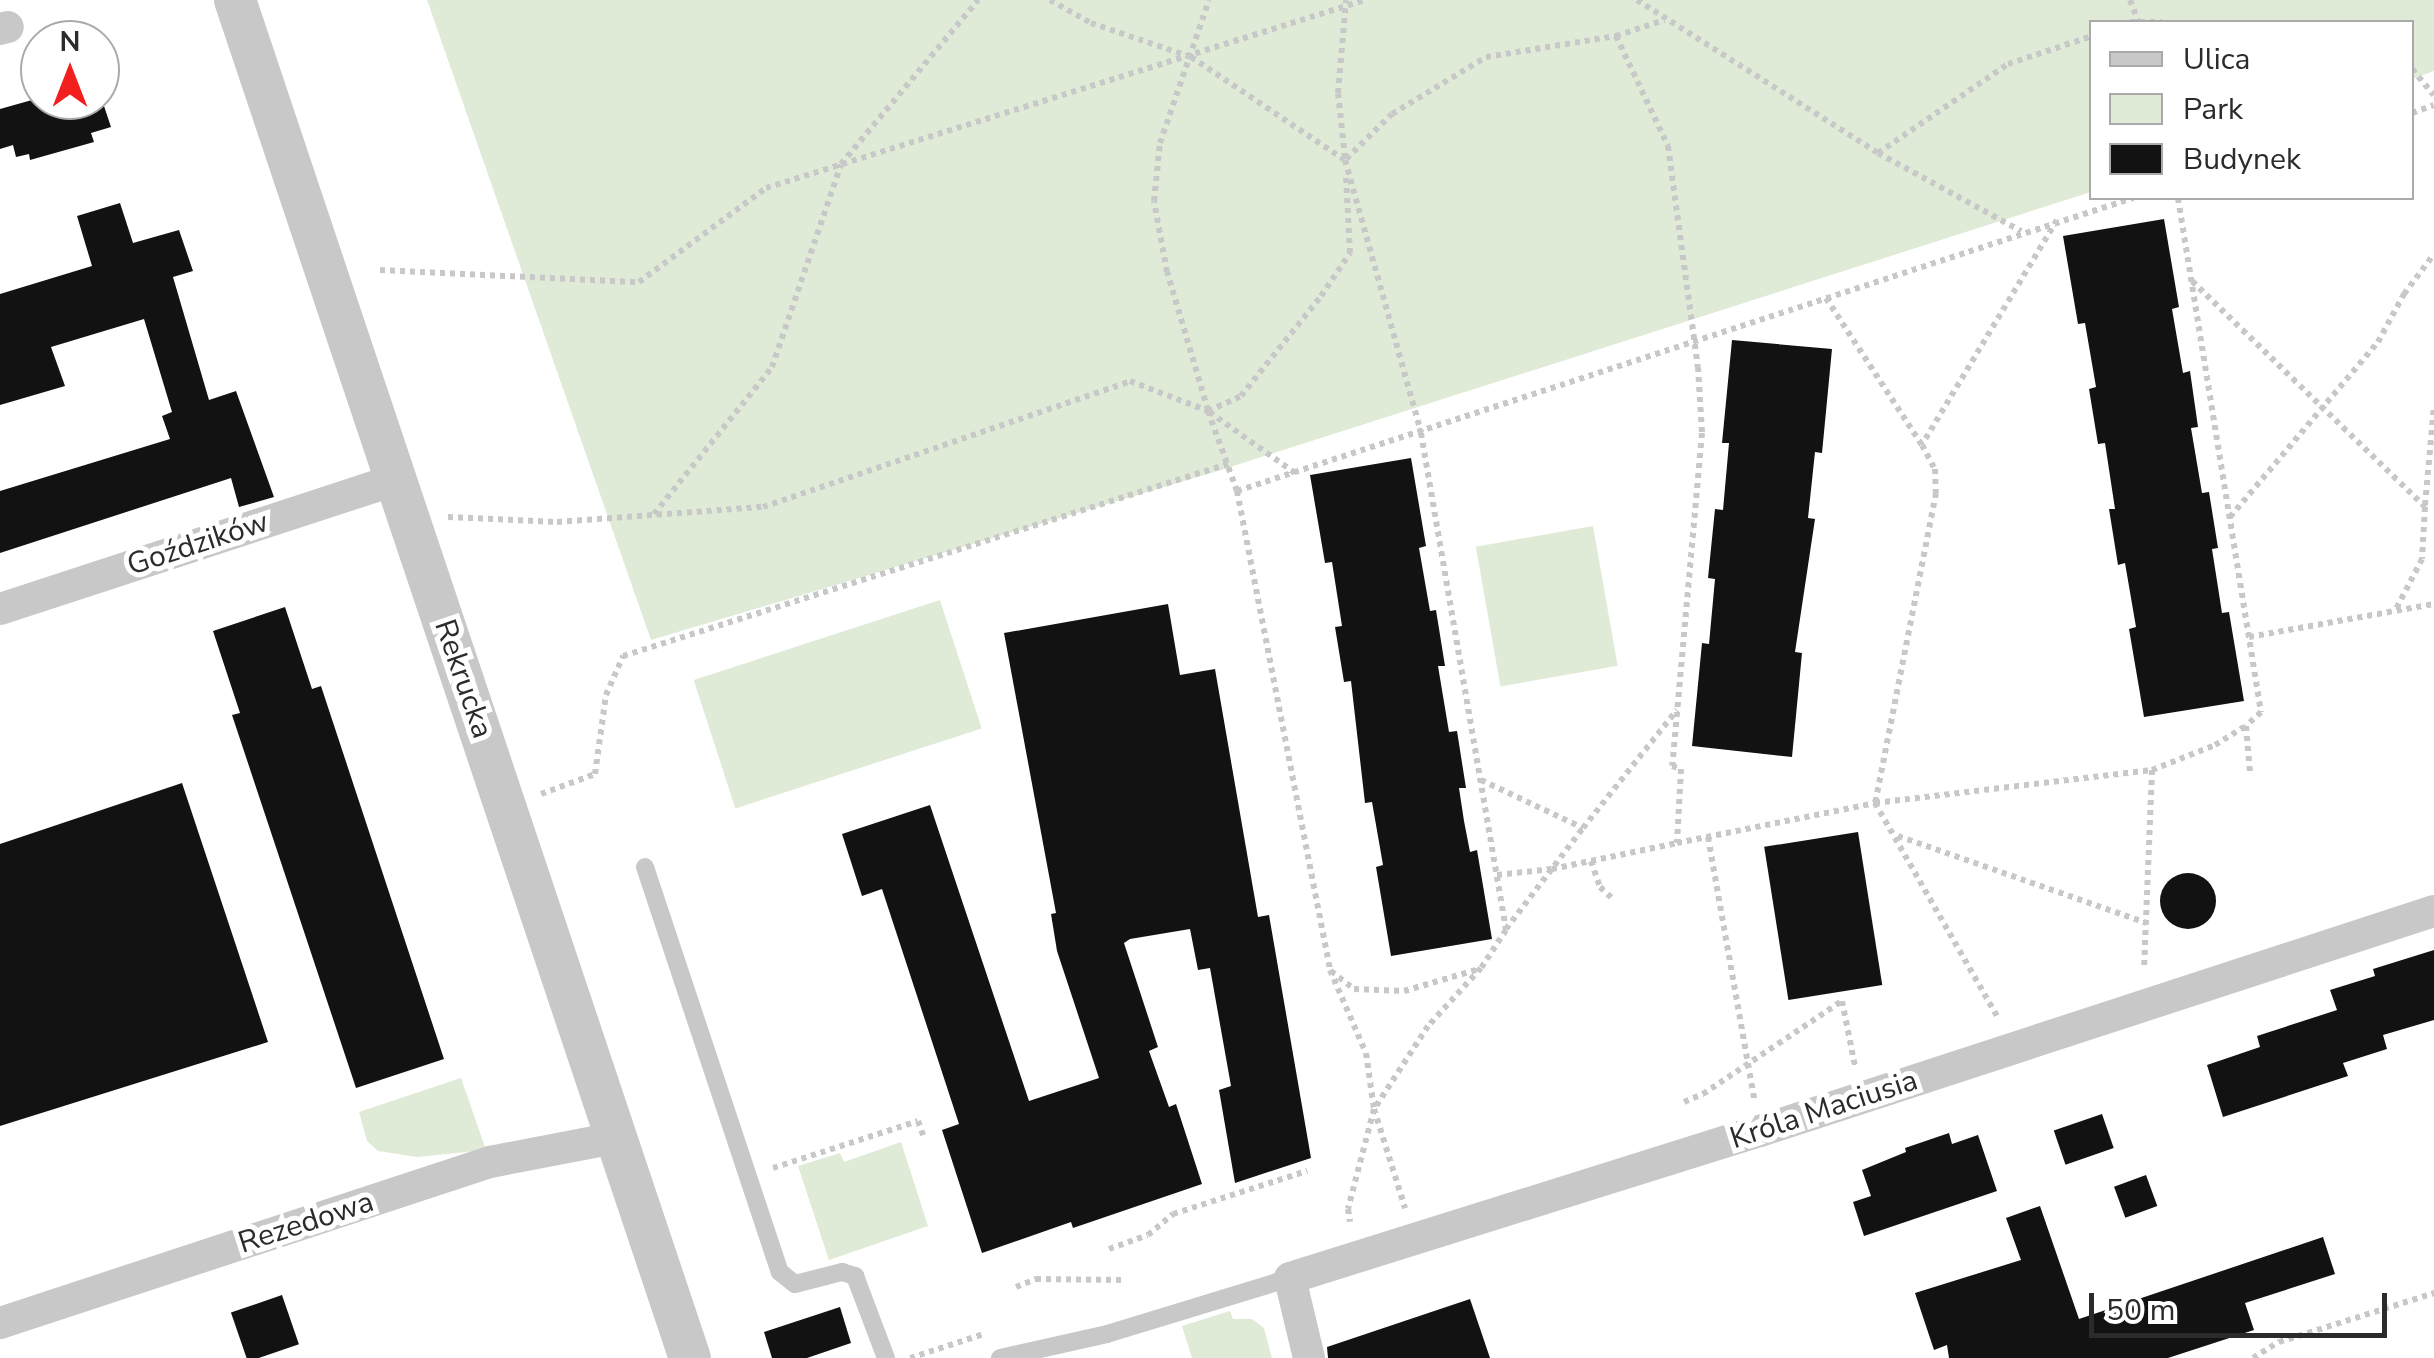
<!DOCTYPE html>
<meta charset="utf-8">
<style>
body{margin:0}
#map{position:relative;width:2434px;height:1358px;overflow:hidden;background:#fff;font-family:"Nunito Sans",sans-serif}
div>[style]{position:absolute}
.green>*{inset:0;background:#e0ebd7;transform-origin:0 0}
.building>*{inset:0;background:#121212;transform-origin:0 0}
.round{border-radius:50%}
.path>*{height:6px;margin-top:-3px;transform-origin:0;background:repeating-linear-gradient(90deg,#c8c8c8 0 5px,transparent 0 10px)}
.service>*{height:18px;margin:-9px;padding:0 9px;transform-origin:9px;border-radius:9px;background:#c8c8c8}
.minor>*{height:32px;margin:-16px;padding:0 16px;transform-origin:16px;border-radius:16px;background:#c8c8c8}
.tertiary>*{height:42px;margin:-21px;padding:0 21px;transform-origin:21px;border-radius:21px;background:#c8c8c8}
span{translate:-50% -50%;white-space:nowrap;text-align:center;line-height:1.15;-webkit-text-stroke:10px #fff;paint-order:stroke}
.street-label{font-size:30px;color:#2b2b2b}
.legend{position:absolute;left:2089px;top:20px;width:325px;height:180px;box-sizing:border-box;background:#fff;border:2px solid #aaa;margin:0;padding:12px 18px;list-style:none;font-size:30px;color:#2b2b2b}
.legend li{display:flex;align-items:center;gap:20px;height:50px}
.legend b{width:50px;border:2px solid #aaa}
.north{position:absolute;left:20px;top:20px;width:100px;height:100px;box-sizing:border-box;background:#fff;border:2px solid #aaa;border-radius:50%;rotate:0deg;font-size:28px;font-weight:700;line-height:40px;text-align:center;color:#2b2b2b}
.north::after{content:'';display:block;margin:auto;width:35px;height:45px;background:#f21f1e;clip-path:polygon(50% 0,100% 100%,50% 72%,0 100%)}
.scale{position:absolute;left:2089px;top:1293px;width:298px;height:45px;box-sizing:border-box;border:5px solid #2b2b2b;border-top:0;padding-left:12px;font-size:30px;line-height:35px;white-space:nowrap;color:#2b2b2b;-webkit-text-stroke:8px #fff;paint-order:stroke}
</style>
<div id="map">
<div class="green">
<div style="clip-path:polygon(427px 0,2434px 0,2434px 71px,2412px 79px,2412px 22px,2092px 22px,2091px 192px,1221px 470px,651px 640px)"></div>
<div style="left:1593px;top:526px;width:142px;height:119px;rotate:80deg"></div>
<div style="left:940px;top:600px;width:135px;height:259px;rotate:72deg"></div>
<div style="clip-path:polygon(461px 1078px,486px 1150px,417px 1157px,378px 1151px,367px 1141px,359px 1112px)"></div>
<div style="clip-path:polygon(901px 1142px,928px 1226px,829px 1260px,798px 1166px,840px 1153px,844px 1162px)"></div>
<div style="clip-path:polygon(1230px 1311px,1233px 1319px,1252px 1319px,1264px 1328px,1272px 1358px,1192px 1358px,1182px 1326px)"></div>
</div>
<div class="building">
<div style="clip-path:polygon(32px 100px,102px 100px,111px 127px,91px 133px,94px 142px,30px 160px,29px 154px,16px 157px,13px 145px,0 149px,0 109px)"></div>
<div style="clip-path:polygon(120px 203px,133px 243px,179px 230px,193px 271px,173px 277px,209px 400px,236px 391px,274px 497px,239px 507px,231px 478px,0 553px,0 491px,170px 439px,162px 416px,172px 412px,144px 319px,51px 347px,65px 386px,0 405px,0 294px,92px 266px,77px 216px)"></div>
<div style="clip-path:polygon(2164px 219px,2179px 307px,2172px 309px,2183px 373px,2190px 371px,2198px 427px,2191px 428px,2202px 493px,2209px 492px,2218px 548px,2212px 549px,2222px 613px,2229px 612px,2244px 701px,2144px 717px,2129px 629px,2136px 627px,2125px 563px,2118px 565px,2109px 509px,2115px 509px,2105px 443px,2098px 444px,2089px 389px,2096px 387px,2085px 323px,2078px 324px,2063px 236px)"></div>
<div style="clip-path:polygon(1732px 340px,1832px 349px,1822px 453px,1815px 452px,1808px 518px,1815px 519px,1795px 652px,1802px 653px,1792px 757px,1692px 746px,1702px 643px,1709px 644px,1715px 579px,1708px 578px,1715px 509px,1723px 510px,1729px 443px,1722px 443px)"></div>
<div style="clip-path:polygon(1411px 458px,1426px 546px,1419px 548px,1430px 611px,1436px 610px,1445px 666px,1438px 666px,1449px 732px,1457px 731px,1466px 788px,1459px 788px,1464px 821px,1470px 852px,1477px 850px,1492px 939px,1391px 956px,1376px 867px,1383px 865px,1372px 802px,1365px 803px,1351px 681px,1344px 682px,1335px 627px,1342px 626px,1332px 562px,1325px 563px,1310px 475px)"></div>
<div style="clip-path:polygon(1168px 604px,1180px 675px,1215px 669px,1258px 917px,1269px 915px,1311px 1158px,1235px 1183px,1219px 1090px,1231px 1086px,1210px 968px,1198px 970px,1190px 929px,1130px 939px,1124px 943px,1158px 1047px,1149px 1051px,1169px 1107px,1176px 1104px,1202px 1184px,1073px 1228px,1071px 1222px,982px 1253px,942px 1130px,959px 1124px,882px 889px,862px 896px,842px 834px,930px 805px,1029px 1101px,1099px 1078px,1057px 951px,1051px 914px,1056px 913px,1004px 633px)"></div>
<div style="clip-path:polygon(285px 607px,312px 689px,321px 686px,444px 1059px,356px 1088px,232px 715px,240px 713px,213px 631px)"></div>
<div style="clip-path:polygon(182px 783px,268px 1042px,0 1126px,0 844px)"></div>
<div style="left:1858px;top:832px;width:155px;height:95px;rotate:81deg"></div>
<div class="round" style="left:2160px;top:873px;width:56px;height:56px"></div>
<div style="clip-path:polygon(2434px 950px,2434px 1020px,2383px 1035px,2387px 1049px,2343px 1063px,2348px 1076px,2223px 1117px,2207px 1065px,2260px 1047px,2257px 1036px,2337px 1010px,2330px 990px,2375px 976px,2373px 969px)"></div>
<div style="left:2102px;top:1114px;width:36px;height:51px;rotate:71deg"></div>
<div style="clip-path:polygon(1949px 1133px,1952px 1144px,1978px 1135px,1997px 1191px,1864px 1236px,1853px 1202px,1871px 1196px,1862px 1170px,1906px 1152px,1905px 1148px)"></div>
<div style="left:2146px;top:1175px;width:33px;height:34px;rotate:70deg"></div>
<div style="clip-path:polygon(2040px 1206px,2079px 1319px,2323px 1237px,2335px 1274px,2245px 1303px,2254px 1330px,2168px 1358px,1949px 1358px,1947px 1345px,1934px 1350px,1915px 1293px,2021px 1260px,2006px 1218px)"></div>
<div style="left:282px;top:1295px;width:52px;height:54px;rotate:71deg"></div>
<div style="clip-path:polygon(1470px 1299px,1490px 1358px,1328px 1358px,1327px 1347px)"></div>
<div style="clip-path:polygon(840px 1307px,851px 1343px,807px 1358px,772px 1358px,764px 1332px)"></div>
</div>
<div class="path">
<div style="left:1050px;top:0;width:47px;rotate:29.3deg"></div>
<div style="left:1091px;top:23px;width:106px;rotate:18.8deg"></div>
<div style="left:1191px;top:57px;width:185px;rotate:33.8deg"></div>
<div style="left:1345px;top:160px;width:283px;rotate:74.4deg"></div>
<div style="left:1421px;top:433px;width:504px;rotate:80.29deg"></div>
<div style="left:1506px;top:930px;width:45px;rotate:123.3deg"></div>
<div style="left:1481px;top:968px;width:79px;rotate:132.4deg"></div>
<div style="left:1428px;top:1026px;width:99px;rotate:123deg"></div>
<div style="left:1374px;top:1109px;width:103px;rotate:104.6deg"></div>
<div style="left:1348px;top:1209px;width:13px;rotate:81deg"></div>
<div style="left:1637px;top:0;width:285px;rotate:32.4deg"></div>
<div style="left:1878px;top:153px;width:163px;rotate:28.6deg"></div>
<div style="left:2130px;top:0;width:22px;rotate:69deg"></div>
<div style="left:2130px;top:22px;width:32px"></div>
<div style="left:1616px;top:36px;width:122px;rotate:64.7deg"></div>
<div style="left:1668px;top:146px;width:223px;rotate:82.3deg"></div>
<div style="left:1698px;top:367px;width:66px;rotate:86.5deg"></div>
<div style="left:1702px;top:433px;width:334px;rotate:95.1deg"></div>
<div style="left:1672px;top:766px;width:9px;rotate:18deg"></div>
<div style="left:1681px;top:769px;width:74px;rotate:93.1deg"></div>
<div style="left:1677px;top:843px;width:202px;rotate:-11.4deg"></div>
<div style="left:1875px;top:803px;width:248px;rotate:60.2deg"></div>
<div style="left:2412px;top:69px;width:34px;rotate:50deg"></div>
<div style="left:2412px;top:113px;width:23px;rotate:-20deg"></div>
<div style="left:1878px;top:153px;width:158px;rotate:-34.4deg"></div>
<div style="left:2008px;top:64px;width:89px;rotate:-18.4deg"></div>
<div style="left:1345px;top:158px;width:65px;rotate:-96.1deg"></div>
<div style="left:1338px;top:93px;width:93px;rotate:-85.1deg"></div>
<div style="left:1346px;top:159px;width:64px;rotate:-44.4deg"></div>
<div style="left:1392px;top:114px;width:110px;rotate:-31.2deg"></div>
<div style="left:1486px;top:57px;width:132px;rotate:-9.2deg"></div>
<div style="left:1616px;top:36px;width:51px;rotate:-18.4deg"></div>
<div style="left:2178px;top:198px;width:521px;rotate:80.83deg"></div>
<div style="left:2261px;top:712px;width:21px;rotate:137deg"></div>
<div style="left:2246px;top:726px;width:47px;rotate:85.1deg"></div>
<div style="left:2057px;top:220px;width:262px;rotate:121deg"></div>
<div style="left:1922px;top:445px;width:27px;rotate:62deg"></div>
<div style="left:1935px;top:469px;width:24px;rotate:88deg"></div>
<div style="left:1936px;top:493px;width:316px;rotate:101.1deg"></div>
<div style="left:1875px;top:803px;width:279px;rotate:-6.8deg"></div>
<div style="left:2152px;top:770px;width:198px;rotate:92.3deg"></div>
<div style="left:380px;top:270px;width:259px;rotate:2.7deg"></div>
<div style="left:639px;top:282px;width:158px;rotate:-36.5deg"></div>
<div style="left:766px;top:188px;width:628px;rotate:-17.42deg"></div>
<div style="left:2192px;top:281px;width:325px;rotate:44.1deg"></div>
<div style="left:2425px;top:507px;width:52px;rotate:93.3deg"></div>
<div style="left:2422px;top:559px;width:59px;rotate:117.4deg"></div>
<div style="left:1826px;top:298px;width:176px;rotate:56.9deg"></div>
<div style="left:1208px;top:410px;width:144px;rotate:-106.5deg"></div>
<div style="left:1167px;top:272px;width:72px;rotate:-100.4deg"></div>
<div style="left:1154px;top:201px;width:58px;rotate:-84.1deg"></div>
<div style="left:1160px;top:143px;width:151px;rotate:-71.1deg"></div>
<div style="left:1295px;top:473px;width:107px;rotate:-144.5deg"></div>
<div style="left:1208px;top:411px;width:36px;rotate:-24deg"></div>
<div style="left:1241px;top:396px;width:128px;rotate:-51.3deg"></div>
<div style="left:1321px;top:296px;width:52px;rotate:-56deg"></div>
<div style="left:1350px;top:253px;width:77px;rotate:-93deg"></div>
<div style="left:1237px;top:491px;width:943px;rotate:-18.11deg"></div>
<div style="left:2425px;top:505px;width:98px;rotate:-84.8deg"></div>
<div style="left:654px;top:514px;width:189px;rotate:-51.2deg"></div>
<div style="left:772px;top:367px;width:214px;rotate:-71.2deg"></div>
<div style="left:841px;top:164px;width:214px;rotate:-50.1deg"></div>
<div style="left:448px;top:517px;width:109px;rotate:2.6deg"></div>
<div style="left:557px;top:522px;width:207px;rotate:-4.2deg"></div>
<div style="left:763px;top:507px;width:388px;rotate:-18.9deg"></div>
<div style="left:1130px;top:381px;width:84px;rotate:21deg"></div>
<div style="left:1208px;top:411px;width:85px;rotate:70.1deg"></div>
<div style="left:1237px;top:491px;width:488px;rotate:79deg"></div>
<div style="left:1330px;top:970px;width:90px;rotate:66.6deg"></div>
<div style="left:1366px;top:1053px;width:57px;rotate:81.9deg"></div>
<div style="left:1374px;top:1109px;width:104px;rotate:72.6deg"></div>
<div style="left:2230px;top:517px;width:229px;rotate:-49.8deg"></div>
<div style="left:2378px;top:342px;width:55px;rotate:-61.6deg"></div>
<div style="left:2404px;top:294px;width:50px;rotate:-53.1deg"></div>
<div style="left:2249px;top:637px;width:188px;rotate:-10.1deg"></div>
<div style="left:2152px;top:770px;width:68px;rotate:-21.6deg"></div>
<div style="left:2215px;top:745px;width:36px;rotate:-32deg"></div>
<div style="left:1481px;top:780px;width:113px;rotate:25.2deg"></div>
<div style="left:1583px;top:828px;width:151px;rotate:-51.5deg"></div>
<div style="left:541px;top:794px;width:58px;rotate:-20.3deg"></div>
<div style="left:595px;top:774px;width:80px;rotate:-82.1deg"></div>
<div style="left:606px;top:695px;width:43px;rotate:-66.4deg"></div>
<div style="left:623px;top:656px;width:635px;rotate:-17.61deg"></div>
<div style="left:1898px;top:836px;width:263px;rotate:19.3deg"></div>
<div style="left:1708px;top:837px;width:266px;rotate:80deg"></div>
<div style="left:1591px;top:861px;width:28px;rotate:71deg"></div>
<div style="left:1600px;top:887px;width:19px;rotate:43deg"></div>
<div style="left:1497px;top:875px;width:55px;rotate:-6.2deg"></div>
<div style="left:1552px;top:869px;width:128px;rotate:-11.7deg"></div>
<div style="left:1506px;top:929px;width:127px;rotate:-52.7deg"></div>
<div style="left:1331px;top:971px;width:29px;rotate:38deg"></div>
<div style="left:1354px;top:989px;width:50px;rotate:2.3deg"></div>
<div style="left:1404px;top:991px;width:78px;rotate:-16.3deg"></div>
<div style="left:1684px;top:1102px;width:21px;rotate:-23deg"></div>
<div style="left:1703px;top:1094px;width:167px;rotate:-33.8deg"></div>
<div style="left:1842px;top:1001px;width:66px;rotate:78.7deg"></div>
<div style="left:773px;top:1168px;width:152px;rotate:-18deg"></div>
<div style="left:918px;top:1121px;width:20px;rotate:70deg"></div>
<div style="left:1109px;top:1249px;width:41px;rotate:-19.7deg"></div>
<div style="left:1148px;top:1235px;width:33px;rotate:-40deg"></div>
<div style="left:1173px;top:1214px;width:141px;rotate:-17.8deg"></div>
<div style="left:1016px;top:1287px;width:22px;rotate:-22deg"></div>
<div style="left:1036px;top:1279px;width:85px;rotate:0.7deg"></div>
<div style="left:910px;top:1358px;width:78px;rotate:-18deg"></div>
<div style="left:2253px;top:1358px;width:31px;rotate:-32deg"></div>
<div style="left:2279px;top:1342px;width:163px;rotate:-17.5deg"></div>
</div>
<div class="service">
<div style="left:645px;top:867px;width:427px;rotate:71.6deg"></div>
<div style="left:780px;top:1272px;width:19px;rotate:39deg"></div>
<div style="left:795px;top:1284px;width:49px;rotate:-14.3deg"></div>
<div style="left:842px;top:1272px;width:14px;rotate:17deg"></div>
<div style="left:855px;top:1276px;width:88px;rotate:69.3deg"></div>
<div style="left:1000px;top:1358px;width:110px;rotate:-12.6deg"></div>
<div style="left:1107px;top:1334px;width:191px;rotate:-17deg"></div>
</div>
<div class="minor">
<div style="left:0;top:29px;width:8px;rotate:-14deg"></div>
<div style="left:0;top:609px;width:416px;rotate:-18.1deg"></div>
<div style="left:0;top:1323px;width:516px;rotate:-18.19deg"></div>
<div style="left:490px;top:1162px;width:127px;rotate:-10.9deg"></div>
<div style="left:1309px;top:1358px;width:82px;rotate:-103.4deg"></div>
<div style="left:1290px;top:1278px;width:492px;rotate:-17.4deg"></div>
<div style="left:1760px;top:1131px;width:709px;rotate:-18.08deg"></div>
</div>
<div class="tertiary">
<div style="left:235px;top:0;width:1432px;rotate:71.48deg"></div>
</div>
<div class="street-label">
<span style="left:198px;top:544px;rotate:-18deg">Goździków</span>
<span style="left:463px;top:679px;rotate:71deg">Rekrucka</span>
<span style="left:1824px;top:1110px;rotate:-18deg">Króla Maciusia</span>
<span style="left:306px;top:1223px;rotate:-18deg">Rezedowa</span>
</div>
<ul class="legend">
<li><b style="height:12px;background:#c8c8c8"></b>Ulica</li>
<li><b style="height:28px;background:#e0ebd7"></b>Park</li>
<li><b style="height:28px;background:#121212"></b>Budynek</li>
</ul>
<div class="north">N</div>
<div class="scale">50 m</div>
</div>
